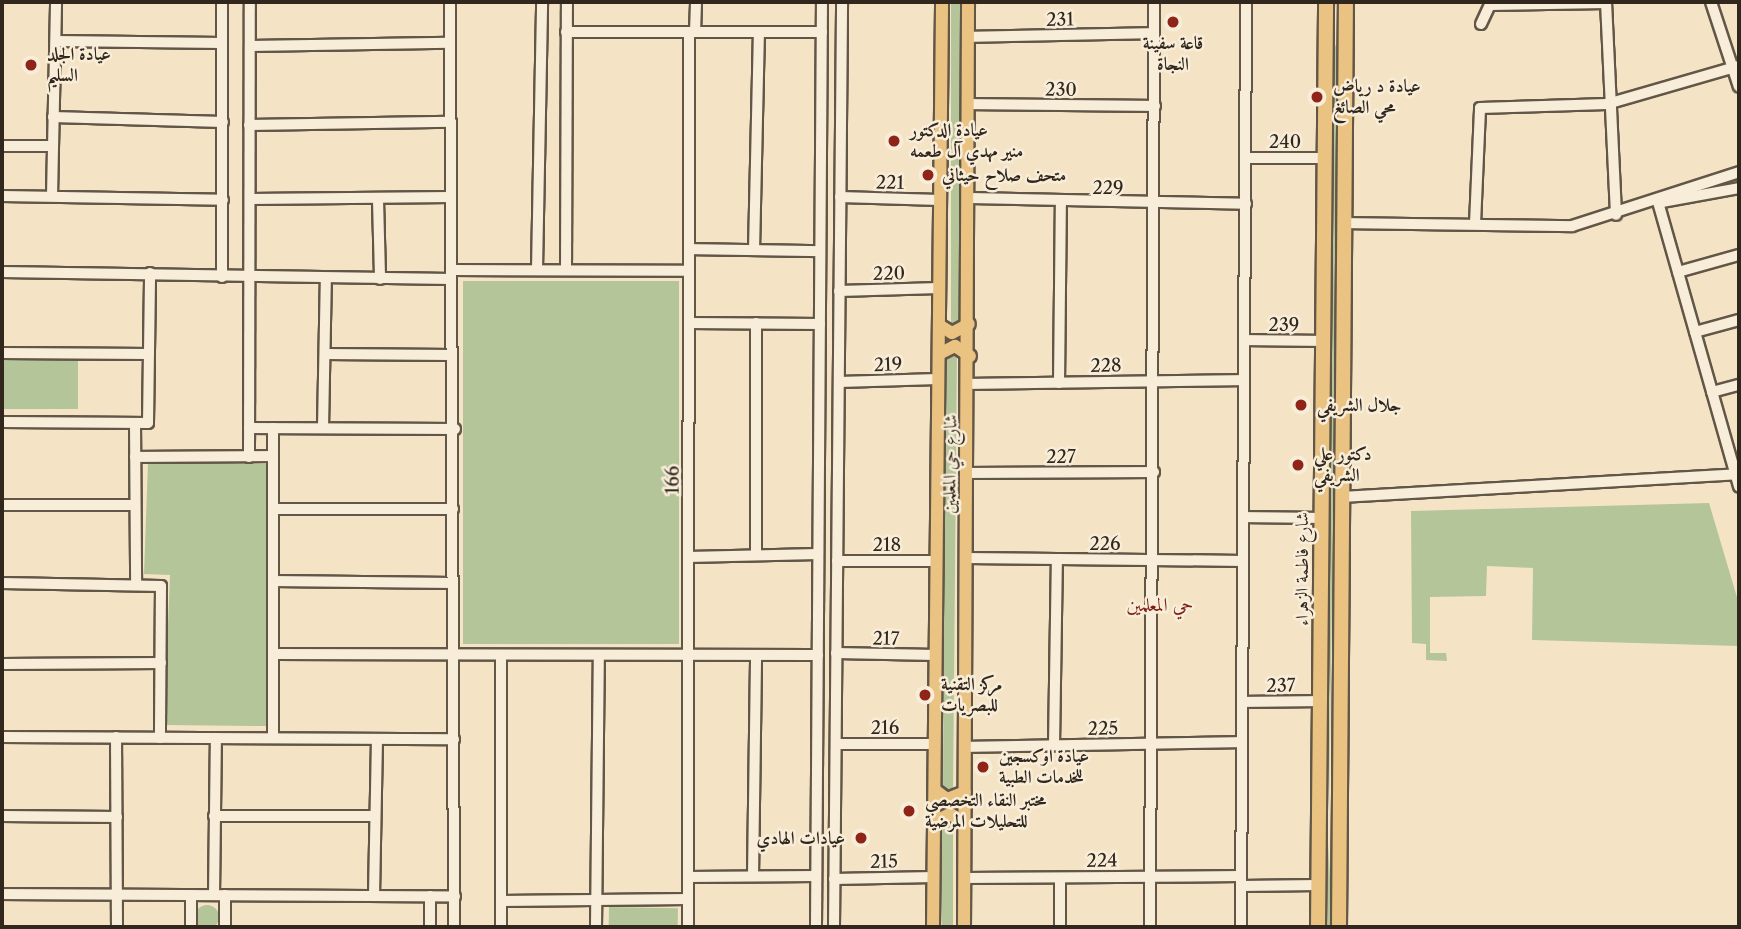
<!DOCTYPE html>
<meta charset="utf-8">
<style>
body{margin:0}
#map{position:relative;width:1741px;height:929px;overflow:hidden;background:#f4e4c5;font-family:"Libre Caslon Text",Amiri,serif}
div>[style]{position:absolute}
.green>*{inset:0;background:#b5c59a;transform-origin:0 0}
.round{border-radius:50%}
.roads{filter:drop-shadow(2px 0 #625647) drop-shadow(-2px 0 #625647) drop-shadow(0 2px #625647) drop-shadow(0 -2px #625647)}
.minor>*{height:10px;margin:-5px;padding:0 5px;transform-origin:5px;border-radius:5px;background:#f8edd9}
.major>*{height:12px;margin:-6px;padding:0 6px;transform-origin:6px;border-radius:6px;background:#eac282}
.highway>*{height:14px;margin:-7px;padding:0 7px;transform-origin:7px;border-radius:7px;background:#eac282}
.dots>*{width:19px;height:19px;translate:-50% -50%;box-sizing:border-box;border:4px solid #f8edd9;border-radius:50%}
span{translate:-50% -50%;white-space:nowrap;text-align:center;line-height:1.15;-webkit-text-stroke:5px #f8edd9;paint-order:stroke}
.street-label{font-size:18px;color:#31271d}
.poi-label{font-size:18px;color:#31271d;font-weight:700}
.left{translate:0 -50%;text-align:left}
.right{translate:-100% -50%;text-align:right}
.neighbourhood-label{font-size:19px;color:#7a1f14}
.frame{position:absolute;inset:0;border:4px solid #31271d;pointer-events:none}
</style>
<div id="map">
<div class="green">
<div style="left:951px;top:2px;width:11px;height:326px"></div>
<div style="clip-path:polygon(1335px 45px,1339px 49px,1329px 824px,1332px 46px)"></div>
<div style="left:463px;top:281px;width:216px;height:363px"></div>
<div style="clip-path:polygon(945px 351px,957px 351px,953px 794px,943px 794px)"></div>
<div style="left:2px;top:358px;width:76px;height:51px"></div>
<div style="clip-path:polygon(148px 462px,266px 464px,266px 726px,164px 725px,170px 575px,144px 574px)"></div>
<div style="clip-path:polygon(1709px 503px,1739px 604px,1739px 646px,1532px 640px,1533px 568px,1487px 566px,1486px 596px,1430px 597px,1430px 653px,1446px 653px,1447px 661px,1426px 660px,1426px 644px,1412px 643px,1411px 511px)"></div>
<div style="left:942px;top:818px;width:11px;height:109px"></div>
<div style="clip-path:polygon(1328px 844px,1333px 927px,1324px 927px,1325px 846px)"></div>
<div class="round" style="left:195px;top:905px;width:24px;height:24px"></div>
<div style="left:609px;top:907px;width:69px;height:20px;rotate:1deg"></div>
</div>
<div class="roads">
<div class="minor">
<div style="left:222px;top:2px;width:275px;rotate:90deg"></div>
<div style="left:450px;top:2px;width:925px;rotate:89.75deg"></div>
<div style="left:1606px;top:2px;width:213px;rotate:87.3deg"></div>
<div style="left:1711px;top:2px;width:89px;rotate:71.8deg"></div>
<div style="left:1481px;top:24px;width:21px;rotate:-65deg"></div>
<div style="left:1490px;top:5px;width:116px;rotate:-1deg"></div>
<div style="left:566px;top:32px;width:256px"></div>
<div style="left:695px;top:32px;width:30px;rotate:-88deg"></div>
<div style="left:967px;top:37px;width:187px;rotate:-1.2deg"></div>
<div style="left:56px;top:41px;width:166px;rotate:0.7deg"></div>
<div style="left:250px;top:46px;width:200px;rotate:-0.9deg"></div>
<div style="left:967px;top:104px;width:188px;rotate:0.6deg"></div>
<div style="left:53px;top:117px;width:170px;rotate:1.7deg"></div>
<div style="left:249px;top:125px;width:202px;rotate:-0.9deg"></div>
<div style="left:2px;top:146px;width:51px"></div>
<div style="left:1246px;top:158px;width:79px"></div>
<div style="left:2px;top:196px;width:221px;rotate:1deg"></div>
<div style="left:52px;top:196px;width:194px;rotate:-88.8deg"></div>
<div style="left:840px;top:197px;width:100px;rotate:1.7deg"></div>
<div style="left:970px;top:198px;width:276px;rotate:1.2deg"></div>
<div style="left:250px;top:199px;width:201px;rotate:-0.6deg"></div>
<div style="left:378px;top:200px;width:79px;rotate:88.5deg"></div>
<div style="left:1658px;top:202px;width:296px;rotate:74.1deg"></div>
<div style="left:1662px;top:202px;width:78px;rotate:-10.3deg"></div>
<div style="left:1344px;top:223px;width:228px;rotate:0.8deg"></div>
<div style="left:1572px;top:226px;width:176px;rotate:-17.9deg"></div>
<div style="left:1475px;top:224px;width:116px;rotate:-87.5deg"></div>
<div style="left:1480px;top:108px;width:127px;rotate:-1.8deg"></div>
<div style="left:1607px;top:104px;width:137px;rotate:-16.1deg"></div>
<div style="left:689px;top:249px;width:131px;rotate:0.9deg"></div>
<div style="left:754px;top:250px;width:218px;rotate:-88.7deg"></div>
<div style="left:537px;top:269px;width:267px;rotate:-88.9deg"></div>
<div style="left:452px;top:270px;width:237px;rotate:0.2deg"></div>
<div style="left:566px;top:270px;width:268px;rotate:-89.8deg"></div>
<div style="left:2px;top:272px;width:449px;rotate:0.9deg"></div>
<div style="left:1678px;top:272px;width:63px;rotate:-15.6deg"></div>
<div style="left:839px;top:291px;width:100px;rotate:-1.7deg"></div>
<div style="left:689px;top:323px;width:131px;rotate:0.4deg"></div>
<div style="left:756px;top:323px;width:232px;rotate:90deg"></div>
<div style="left:1695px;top:332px;width:46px;rotate:-15.3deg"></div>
<div style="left:1245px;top:340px;width:78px;rotate:0.7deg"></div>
<div style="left:2px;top:353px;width:147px;rotate:0.4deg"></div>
<div style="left:325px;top:354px;width:127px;rotate:0.5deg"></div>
<div style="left:839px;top:382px;width:99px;rotate:-1.7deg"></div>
<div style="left:1059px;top:383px;width:180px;rotate:-89.4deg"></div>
<div style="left:969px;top:384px;width:275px;rotate:-0.8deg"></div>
<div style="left:1712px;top:392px;width:28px;rotate:-15deg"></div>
<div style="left:2px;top:422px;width:146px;rotate:0.4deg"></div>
<div style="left:148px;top:423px;width:150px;rotate:-89.2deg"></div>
<div style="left:135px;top:423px;width:159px;rotate:89.6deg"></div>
<div style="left:249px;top:428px;width:206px;rotate:0.3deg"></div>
<div style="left:273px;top:428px;width:310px;rotate:90deg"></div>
<div style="left:323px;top:428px;width:150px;rotate:-88.9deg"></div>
<div style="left:135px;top:457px;width:138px;rotate:-0.4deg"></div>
<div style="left:249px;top:457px;width:455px;rotate:-89.9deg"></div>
<div style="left:968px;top:473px;width:186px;rotate:-0.3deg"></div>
<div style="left:1342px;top:497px;width:395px;rotate:-3.3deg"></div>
<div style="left:2px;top:505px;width:133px"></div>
<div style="left:273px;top:509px;width:180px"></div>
<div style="left:1243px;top:517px;width:78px;rotate:0.7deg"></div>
<div style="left:688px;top:557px;width:130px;rotate:-1.3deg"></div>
<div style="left:967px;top:558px;width:276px;rotate:0.6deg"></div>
<div style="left:837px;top:561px;width:100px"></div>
<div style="left:273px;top:581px;width:180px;rotate:0.6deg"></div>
<div style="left:2px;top:583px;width:159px;rotate:1.1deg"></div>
<div style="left:161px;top:586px;width:152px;rotate:90.4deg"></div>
<div style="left:836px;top:653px;width:100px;rotate:1.1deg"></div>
<div style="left:273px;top:654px;width:545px;rotate:0.11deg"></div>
<div style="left:501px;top:655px;width:272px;rotate:90deg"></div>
<div style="left:2px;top:664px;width:159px;rotate:-0.4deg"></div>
<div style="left:1242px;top:702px;width:78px;rotate:-0.7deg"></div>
<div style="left:2px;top:737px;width:452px;rotate:0.3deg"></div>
<div style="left:116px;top:737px;width:190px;rotate:89.7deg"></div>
<div style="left:836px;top:744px;width:99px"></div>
<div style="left:1054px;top:745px;width:186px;rotate:-89.1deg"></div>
<div style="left:965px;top:747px;width:277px;rotate:-1deg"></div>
<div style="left:2px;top:816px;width:115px;rotate:0.5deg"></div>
<div style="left:214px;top:816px;width:161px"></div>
<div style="left:753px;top:876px;width:221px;rotate:-89.2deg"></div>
<div style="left:688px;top:877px;width:128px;rotate:-0.4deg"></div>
<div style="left:964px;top:878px;width:277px;rotate:-0.4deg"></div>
<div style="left:834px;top:879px;width:100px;rotate:-1.1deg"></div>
<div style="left:1241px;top:886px;width:77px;rotate:-0.7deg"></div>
<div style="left:2px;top:894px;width:453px;rotate:0.3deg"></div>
<div style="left:191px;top:895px;width:32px;rotate:90deg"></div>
<div style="left:214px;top:895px;width:157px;rotate:-89.3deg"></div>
<div style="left:225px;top:895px;width:32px;rotate:90deg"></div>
<div style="left:374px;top:895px;width:156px;rotate:-88.9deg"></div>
<div style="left:430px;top:896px;width:31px;rotate:90deg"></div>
<div style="left:501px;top:901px;width:187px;rotate:-0.6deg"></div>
<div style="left:596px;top:927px;width:272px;rotate:-89.4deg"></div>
<div style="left:688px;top:927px;width:895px;rotate:-89.94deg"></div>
<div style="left:816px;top:927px;width:925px;rotate:-89.63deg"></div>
<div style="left:834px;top:927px;width:925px;rotate:-89.5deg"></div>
<div style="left:1060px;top:927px;width:49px;rotate:-90deg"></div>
<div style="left:1150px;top:927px;width:925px;rotate:-89.75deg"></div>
<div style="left:1241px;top:927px;width:925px;rotate:-89.69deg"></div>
</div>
<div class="major">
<div style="left:939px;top:325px;width:15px;rotate:32deg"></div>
<div style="left:952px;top:333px;width:19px;rotate:-28deg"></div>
<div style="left:939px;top:354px;width:18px;rotate:-27deg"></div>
<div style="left:955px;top:346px;width:18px;rotate:34deg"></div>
<div style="left:935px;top:790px;width:15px;rotate:37deg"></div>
<div style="left:947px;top:799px;width:19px;rotate:-21deg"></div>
<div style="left:934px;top:822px;width:18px;rotate:-27deg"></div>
<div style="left:950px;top:814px;width:17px;rotate:31deg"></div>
<div style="left:933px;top:927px;width:925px;rotate:-89.44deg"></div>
<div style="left:964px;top:927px;width:925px;rotate:-89.75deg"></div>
</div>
<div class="highway">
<div style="left:1318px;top:927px;width:925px;rotate:-89.5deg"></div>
<div style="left:1339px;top:927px;width:925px;rotate:-89.57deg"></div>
</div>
</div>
<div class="dots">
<div style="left:1173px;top:22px;background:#8f2418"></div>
<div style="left:31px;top:65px;background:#8f2418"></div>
<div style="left:1317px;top:97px;background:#8f2418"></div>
<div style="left:894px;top:141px;background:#8f2418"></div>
<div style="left:928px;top:175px;background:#8f2418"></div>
<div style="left:1301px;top:405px;background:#8f2418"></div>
<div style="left:1298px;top:465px;background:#8f2418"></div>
<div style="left:925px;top:695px;background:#8f2418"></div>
<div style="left:983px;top:767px;background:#8f2418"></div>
<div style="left:909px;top:811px;background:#8f2418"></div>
<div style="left:861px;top:838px;background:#8f2418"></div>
</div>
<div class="street-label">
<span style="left:1060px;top:20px;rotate:-1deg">231</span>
<span style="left:1061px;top:90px;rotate:1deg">230</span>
<span style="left:1285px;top:142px">240</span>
<span style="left:890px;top:183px;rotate:1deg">221</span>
<span style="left:1108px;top:188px">229</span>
<span style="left:889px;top:274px;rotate:-1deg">220</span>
<span style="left:1284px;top:325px">239</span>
<span style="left:888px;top:365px;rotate:-2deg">219</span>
<span style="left:1106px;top:366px;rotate:-1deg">228</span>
<span style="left:1061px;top:457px">227</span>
<span style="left:950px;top:464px;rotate:-89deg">شارع حي المعلمين</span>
<span style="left:673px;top:480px;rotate:-90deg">166</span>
<span style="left:1105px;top:544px">226</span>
<span style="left:887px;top:545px">218</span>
<span style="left:1302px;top:569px;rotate:-90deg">شارع فاطمة الزهراء</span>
<span style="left:886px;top:639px;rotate:1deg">217</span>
<span style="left:1281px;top:686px;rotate:-1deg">237</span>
<span style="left:885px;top:728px">216</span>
<span style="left:1103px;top:729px;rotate:-1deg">225</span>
<span style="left:1102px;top:861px;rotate:-1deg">224</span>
<span style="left:884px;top:862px;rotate:-1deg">215</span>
</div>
<div class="poi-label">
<span style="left:1173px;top:54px">قاعة سفينة<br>النجاة</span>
<span class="left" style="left:47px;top:65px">عيادة الجلد<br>السليم</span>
<span class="left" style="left:1333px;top:97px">عيادة د رياض<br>محي الصائغ</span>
<span class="left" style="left:910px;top:141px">عيادة الدكتور<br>منير مهدي آل طعمه</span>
<span class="left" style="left:942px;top:175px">متحف صلاح حيثاني</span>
<span class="left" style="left:1317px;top:405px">جلال الشريفي</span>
<span class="left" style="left:1314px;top:465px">دكتور علي<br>الشريفي</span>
<span class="left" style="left:941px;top:695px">مركز التقنية<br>للبصريات</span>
<span class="left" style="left:999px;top:767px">عيادة اوكسجين<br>للخدمات الطبية</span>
<span class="left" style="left:925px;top:811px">مختبر النقاء التخصصي<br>للتحليلات المرضية</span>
<span class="right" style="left:845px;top:838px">عيادات الهادي</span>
</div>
<div class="neighbourhood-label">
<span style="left:1160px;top:605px">حي المعلمين</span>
</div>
<div class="frame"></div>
</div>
